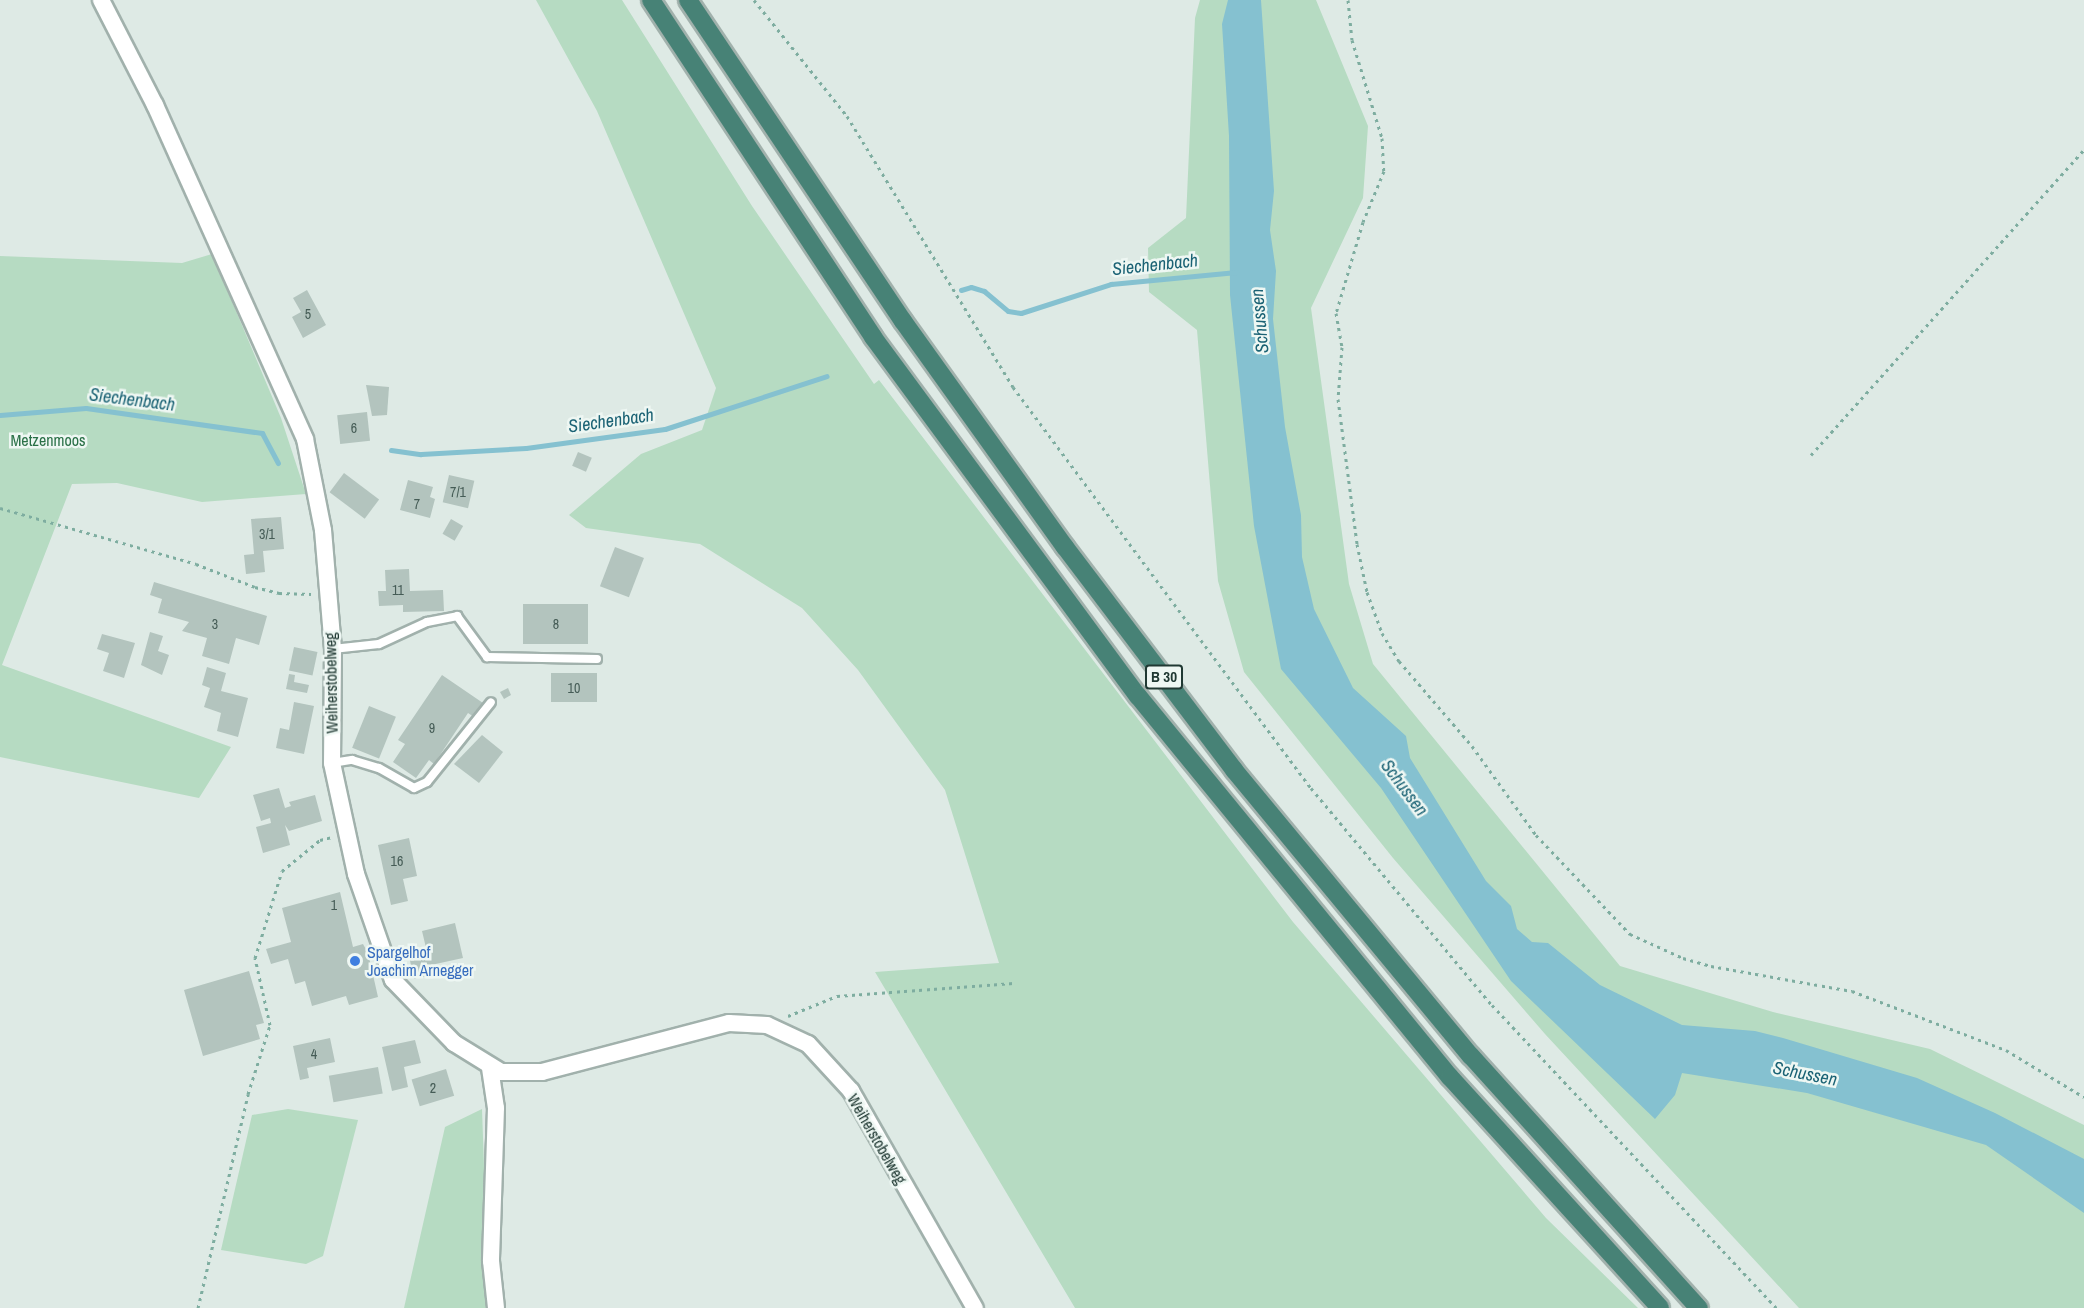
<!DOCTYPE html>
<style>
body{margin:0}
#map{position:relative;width:2084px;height:1308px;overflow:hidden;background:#deeae5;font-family:"Archivo Narrow",sans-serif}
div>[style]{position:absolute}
.green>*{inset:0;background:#b6dbc2}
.water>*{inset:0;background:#85c1d0}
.stream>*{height:5px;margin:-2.5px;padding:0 2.5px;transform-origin:2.5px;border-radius:2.5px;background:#85c1d0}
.building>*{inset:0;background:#b3c4be;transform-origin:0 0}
.path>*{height:3px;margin-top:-1.5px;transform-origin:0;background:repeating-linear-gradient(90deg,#7eada0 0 3px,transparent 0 7.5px)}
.roads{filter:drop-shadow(2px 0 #a1b1ac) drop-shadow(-2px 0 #a1b1ac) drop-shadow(0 2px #a1b1ac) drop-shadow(0 -2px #a1b1ac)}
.service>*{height:8px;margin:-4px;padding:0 4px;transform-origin:4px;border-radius:4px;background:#fff}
.minor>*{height:16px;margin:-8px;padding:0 8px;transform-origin:8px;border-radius:8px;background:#fff}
.trunk>*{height:18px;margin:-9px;padding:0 9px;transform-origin:9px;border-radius:9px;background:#478276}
.dots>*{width:16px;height:16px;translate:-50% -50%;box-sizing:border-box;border:3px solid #eef7f3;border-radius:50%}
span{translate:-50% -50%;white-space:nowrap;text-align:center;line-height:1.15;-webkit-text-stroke:5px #eef7f3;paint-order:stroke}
.number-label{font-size:14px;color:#455c56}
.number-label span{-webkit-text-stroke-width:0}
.shield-label span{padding:2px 4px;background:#eef7f3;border:2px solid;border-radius:4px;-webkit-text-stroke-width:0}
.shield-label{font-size:15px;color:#203933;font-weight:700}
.park-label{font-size:16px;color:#2a7047}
.street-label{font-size:16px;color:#203933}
.shop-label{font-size:16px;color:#366cbe}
.left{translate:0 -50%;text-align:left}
.water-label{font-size:18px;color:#1a6274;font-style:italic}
</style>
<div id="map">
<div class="green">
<div style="clip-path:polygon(536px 0,622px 0,752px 206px,874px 384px,879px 380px,1293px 922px,1546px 1218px,1638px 1308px,1075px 1308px,875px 972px,999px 963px,945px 790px,858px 670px,802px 608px,700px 544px,586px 528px,569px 515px,641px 454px,702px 430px,716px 388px,597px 111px)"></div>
<div style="clip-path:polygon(1200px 0,1316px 0,1368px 126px,1363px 198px,1311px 308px,1349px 584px,1373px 664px,1620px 966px,1773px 1012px,1930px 1049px,2084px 1125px,2084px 1308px,1799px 1308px,1545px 1034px,1393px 858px,1244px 672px,1218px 581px,1197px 330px,1149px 292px,1148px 248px,1186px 218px,1195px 18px)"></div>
<div style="clip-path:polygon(212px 254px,281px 418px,306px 494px,202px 502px,117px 483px,72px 484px,2px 665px,231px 747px,199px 798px,0 757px,0 256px,182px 263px)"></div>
<div style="clip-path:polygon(288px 1109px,358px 1120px,323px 1256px,306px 1264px,221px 1250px,252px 1115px)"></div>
<div style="clip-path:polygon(482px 1109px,489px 1308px,404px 1308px,445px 1127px)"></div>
</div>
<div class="water">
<div style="clip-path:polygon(1228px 0,1261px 0,1274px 191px,1270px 230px,1276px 271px,1273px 319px,1285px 427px,1301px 515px,1302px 557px,1314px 609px,1353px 688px,1406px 736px,1410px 758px,1486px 881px,1511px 906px,1517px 929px,1532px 942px,1548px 943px,1600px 985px,1682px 1025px,1755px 1031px,1783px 1038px,1917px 1078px,1995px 1113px,2084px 1159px,2084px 1213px,1986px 1145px,1807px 1093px,1682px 1073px,1675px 1095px,1655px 1119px,1511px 981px,1381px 788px,1281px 669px,1254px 526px,1230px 295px,1229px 136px,1222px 24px)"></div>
</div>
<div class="stream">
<div style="left:961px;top:290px;width:10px;rotate:-17deg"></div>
<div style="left:971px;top:287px;width:14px;rotate:17deg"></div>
<div style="left:984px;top:291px;width:31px;rotate:40deg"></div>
<div style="left:1008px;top:311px;width:13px;rotate:9deg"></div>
<div style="left:1021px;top:313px;width:95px;rotate:-17.9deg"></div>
<div style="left:1111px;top:284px;width:126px;rotate:-5.5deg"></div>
<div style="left:0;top:415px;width:86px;rotate:-4.7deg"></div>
<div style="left:86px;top:408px;width:178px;rotate:8.1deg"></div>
<div style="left:262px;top:433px;width:34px;rotate:62deg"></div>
<div style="left:391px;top:450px;width:30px;rotate:8deg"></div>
<div style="left:421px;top:454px;width:105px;rotate:-3.3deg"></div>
<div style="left:526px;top:448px;width:140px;rotate:-7.8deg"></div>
<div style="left:665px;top:429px;width:170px;rotate:-18.1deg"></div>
</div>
<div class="building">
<div style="clip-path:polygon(307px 290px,326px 325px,303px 338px,292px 317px,301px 312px,293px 298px)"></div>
<div style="clip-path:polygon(366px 385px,389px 387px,387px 415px,372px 416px)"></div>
<div style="left:367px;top:412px;width:29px;height:30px;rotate:84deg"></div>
<div style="left:578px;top:452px;width:15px;height:15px;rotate:23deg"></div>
<div style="left:344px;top:473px;width:44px;height:24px;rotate:37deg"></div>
<div style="left:449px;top:475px;width:26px;height:28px;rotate:13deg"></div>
<div style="clip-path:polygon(408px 480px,433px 487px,430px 497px,435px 499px,430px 518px,400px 510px)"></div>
<div style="clip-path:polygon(281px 517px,284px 549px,263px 551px,265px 572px,246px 574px,244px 555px,254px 554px,251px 519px)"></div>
<div style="left:451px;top:519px;width:14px;height:17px;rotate:30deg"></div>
<div style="left:615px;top:547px;width:31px;height:42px;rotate:21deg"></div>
<div style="clip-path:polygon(409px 569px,410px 591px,443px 590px,444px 611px,403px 612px,403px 605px,379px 606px,378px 591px,386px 591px,385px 570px)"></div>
<div style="clip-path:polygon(154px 582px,267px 616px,259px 645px,236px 638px,229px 664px,202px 656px,207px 638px,182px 631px,189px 622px,158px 613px,162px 599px,150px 595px)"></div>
<div style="left:523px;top:604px;width:65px;height:40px"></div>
<div style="clip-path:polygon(150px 632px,163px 636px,158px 651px,169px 655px,162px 675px,141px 665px)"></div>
<div style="clip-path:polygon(102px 634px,135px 643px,124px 678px,103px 671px,109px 653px,97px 649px)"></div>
<div style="left:294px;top:647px;width:24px;height:24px;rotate:12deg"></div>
<div style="clip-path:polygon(207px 667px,226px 673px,221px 691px,248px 698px,238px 737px,217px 731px,221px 713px,204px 707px,210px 688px,202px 685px)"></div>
<div style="left:551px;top:673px;width:46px;height:29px"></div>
<div style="clip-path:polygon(289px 674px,295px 675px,294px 682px,309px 685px,307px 693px,286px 689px)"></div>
<div style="clip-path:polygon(442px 675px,483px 703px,474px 717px,468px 713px,434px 764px,429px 760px,416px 778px,393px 762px,405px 744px,398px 740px)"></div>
<div style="clip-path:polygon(508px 688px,511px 695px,504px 699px,500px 692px)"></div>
<div style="clip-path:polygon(294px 702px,314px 706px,304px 754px,276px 748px,280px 728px,289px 730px)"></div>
<div style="left:369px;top:706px;width:29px;height:45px;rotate:22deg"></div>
<div style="clip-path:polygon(482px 735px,503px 752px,479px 783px,454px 764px)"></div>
<div style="clip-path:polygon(279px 788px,285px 808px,291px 806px,289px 802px,315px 795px,322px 821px,289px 831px,285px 825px,290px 845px,263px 853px,256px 827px,271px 823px,270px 818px,261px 821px,253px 795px)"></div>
<div style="clip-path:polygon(409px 838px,417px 876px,403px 879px,408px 901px,391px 905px,378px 845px)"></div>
<div style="clip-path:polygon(340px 892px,353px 947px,363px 944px,368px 953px,378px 997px,349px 1005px,346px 996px,312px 1006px,305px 981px,295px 984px,288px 959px,271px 964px,266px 949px,291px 942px,282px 908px)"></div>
<div style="clip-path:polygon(455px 923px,463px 958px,431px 965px,433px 975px,414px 979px,409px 956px,427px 952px,422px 931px)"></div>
<div style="clip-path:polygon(249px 971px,264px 1023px,256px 1025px,260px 1039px,203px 1056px,184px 990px)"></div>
<div style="clip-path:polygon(330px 1038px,335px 1062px,307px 1068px,309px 1078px,300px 1080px,293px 1046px)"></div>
<div style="clip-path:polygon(415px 1040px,421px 1063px,404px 1067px,408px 1087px,392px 1091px,382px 1047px)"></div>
<div style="left:378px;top:1067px;width:27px;height:50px;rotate:80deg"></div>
<div style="left:446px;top:1069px;width:28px;height:36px;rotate:73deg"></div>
</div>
<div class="path">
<div style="left:754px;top:0;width:149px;rotate:51.3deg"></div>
<div style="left:847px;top:116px;width:318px;rotate:58.5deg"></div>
<div style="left:1013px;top:387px;width:500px;rotate:53.4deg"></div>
<div style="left:1311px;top:788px;width:283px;rotate:50.2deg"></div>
<div style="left:1492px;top:1005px;width:416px;rotate:46.8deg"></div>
<div style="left:1348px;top:0;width:40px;rotate:84.3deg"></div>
<div style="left:1352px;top:40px;width:102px;rotate:73deg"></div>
<div style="left:1382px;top:138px;width:33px;rotate:87deg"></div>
<div style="left:1384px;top:171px;width:55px;rotate:112.4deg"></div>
<div style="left:1363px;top:222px;width:95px;rotate:106.5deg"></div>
<div style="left:1336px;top:313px;width:35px;rotate:80deg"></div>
<div style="left:1342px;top:347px;width:52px;rotate:94.4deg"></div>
<div style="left:1338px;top:399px;width:146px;rotate:82.5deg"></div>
<div style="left:1357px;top:544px;width:49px;rotate:78.2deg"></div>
<div style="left:1367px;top:592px;width:44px;rotate:69.9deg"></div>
<div style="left:1382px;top:633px;width:33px;rotate:59deg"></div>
<div style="left:1399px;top:661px;width:112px;rotate:49.3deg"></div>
<div style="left:1472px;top:746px;width:110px;rotate:54.3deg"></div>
<div style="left:1536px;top:835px;width:137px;rotate:46.5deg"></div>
<div style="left:1630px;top:934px;width:58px;rotate:24.4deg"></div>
<div style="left:1683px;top:958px;width:29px;rotate:16deg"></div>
<div style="left:1711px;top:966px;width:143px;rotate:10.1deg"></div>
<div style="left:1852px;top:991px;width:165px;rotate:21deg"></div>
<div style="left:2006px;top:1050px;width:91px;rotate:31.1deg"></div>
<div style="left:1811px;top:455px;width:409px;rotate:-48.2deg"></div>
<div style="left:0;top:508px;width:204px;rotate:15.9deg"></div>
<div style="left:196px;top:564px;width:63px;rotate:21.3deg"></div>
<div style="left:255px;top:587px;width:25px;rotate:14deg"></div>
<div style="left:279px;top:593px;width:32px;rotate:2deg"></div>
<div style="left:788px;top:1016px;width:53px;rotate:-22.2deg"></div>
<div style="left:837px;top:996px;width:177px;rotate:-4.2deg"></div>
<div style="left:198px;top:1308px;width:220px;rotate:-76.8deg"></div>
<div style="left:248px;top:1094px;width:72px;rotate:-72.3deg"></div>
<div style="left:270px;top:1025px;width:69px;rotate:-102.6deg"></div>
<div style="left:255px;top:958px;width:91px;rotate:-72.8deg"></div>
<div style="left:282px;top:871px;width:49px;rotate:-39.2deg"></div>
<div style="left:320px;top:840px;width:12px;rotate:-14deg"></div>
</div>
<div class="roads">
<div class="service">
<div style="left:333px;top:649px;width:46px;rotate:-6.2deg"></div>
<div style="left:379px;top:644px;width:53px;rotate:-24.6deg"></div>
<div style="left:427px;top:622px;width:31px;rotate:-11deg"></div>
<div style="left:457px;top:616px;width:51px;rotate:53.8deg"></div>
<div style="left:487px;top:657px;width:110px;rotate:1deg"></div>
<div style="left:332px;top:763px;width:20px;rotate:-9deg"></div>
<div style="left:352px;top:760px;width:28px;rotate:17deg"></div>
<div style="left:379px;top:768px;width:40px;rotate:29.7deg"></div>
<div style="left:414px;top:788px;width:14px;rotate:-25deg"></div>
<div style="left:427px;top:782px;width:102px;rotate:-51.3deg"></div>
</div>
<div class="minor">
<div style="left:101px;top:0;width:118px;rotate:62.8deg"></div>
<div style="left:155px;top:105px;width:366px;rotate:65.8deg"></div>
<div style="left:305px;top:439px;width:93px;rotate:78.8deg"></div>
<div style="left:323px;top:530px;width:119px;rotate:85.2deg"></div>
<div style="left:333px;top:649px;width:114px;rotate:90.5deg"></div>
<div style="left:332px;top:763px;width:114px;rotate:77.8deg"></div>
<div style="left:356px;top:874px;width:112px;rotate:70.8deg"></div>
<div style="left:393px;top:980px;width:88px;rotate:45.9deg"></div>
<div style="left:454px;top:1043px;width:55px;rotate:31.7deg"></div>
<div style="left:501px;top:1072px;width:41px"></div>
<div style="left:542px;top:1072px;width:193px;rotate:-14.7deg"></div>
<div style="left:729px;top:1023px;width:38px;rotate:3deg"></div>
<div style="left:767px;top:1025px;width:45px;rotate:24.9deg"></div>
<div style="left:808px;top:1044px;width:64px;rotate:47.5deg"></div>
<div style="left:851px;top:1091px;width:250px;rotate:60.3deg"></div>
<div style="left:490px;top:1068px;width:40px;rotate:81.5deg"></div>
<div style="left:496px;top:1108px;width:153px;rotate:91.9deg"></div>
<div style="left:491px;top:1261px;width:47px;rotate:83.9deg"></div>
</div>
<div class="trunk">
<div style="left:651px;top:0;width:404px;rotate:56.6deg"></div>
<div style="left:873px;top:337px;width:446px;rotate:53.6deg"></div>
<div style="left:1138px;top:696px;width:492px;rotate:50.7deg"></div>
<div style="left:1450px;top:1077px;width:312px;rotate:47.7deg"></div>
<div style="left:688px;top:0;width:386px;rotate:56.2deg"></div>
<div style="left:903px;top:321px;width:278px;rotate:54.4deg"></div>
<div style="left:1065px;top:547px;width:280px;rotate:52.8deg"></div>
<div style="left:1234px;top:770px;width:371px;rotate:50.4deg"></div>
<div style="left:1471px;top:1056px;width:340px;rotate:47.9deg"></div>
</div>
</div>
<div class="dots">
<div style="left:355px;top:961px;background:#3f7fe0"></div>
</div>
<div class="number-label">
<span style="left:308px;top:314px">5</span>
<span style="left:354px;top:428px">6</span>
<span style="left:458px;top:492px">7/1</span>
<span style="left:417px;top:504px">7</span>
<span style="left:267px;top:534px">3/1</span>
<span style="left:398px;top:590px">11</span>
<span style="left:215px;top:624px">3</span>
<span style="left:556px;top:624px">8</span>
<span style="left:574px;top:688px">10</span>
<span style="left:432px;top:728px">9</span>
<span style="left:397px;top:861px">16</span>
<span style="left:334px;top:905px">1</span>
<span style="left:314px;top:1054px">4</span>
<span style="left:433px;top:1088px">2</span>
</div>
<div class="shield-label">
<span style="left:1164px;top:677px">B 30</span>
</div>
<div class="park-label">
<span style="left:48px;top:440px">Metzenmoos</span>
</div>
<div class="street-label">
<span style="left:331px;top:683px;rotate:-91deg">Weiherstobelweg</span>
<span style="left:877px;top:1139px;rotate:60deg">Weiherstobelweg</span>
</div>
<div class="shop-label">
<span class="left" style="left:367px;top:961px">Spargelhof<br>Joachim Arnegger</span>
</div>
<div class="water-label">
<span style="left:1155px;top:265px;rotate:-6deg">Siechenbach</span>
<span style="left:1260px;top:321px;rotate:-95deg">Schussen</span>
<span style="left:132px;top:400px;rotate:7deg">Siechenbach</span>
<span style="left:611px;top:421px;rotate:-8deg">Siechenbach</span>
<span style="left:1404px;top:788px;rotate:53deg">Schussen</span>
<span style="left:1805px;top:1074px;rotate:11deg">Schussen</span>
</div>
</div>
